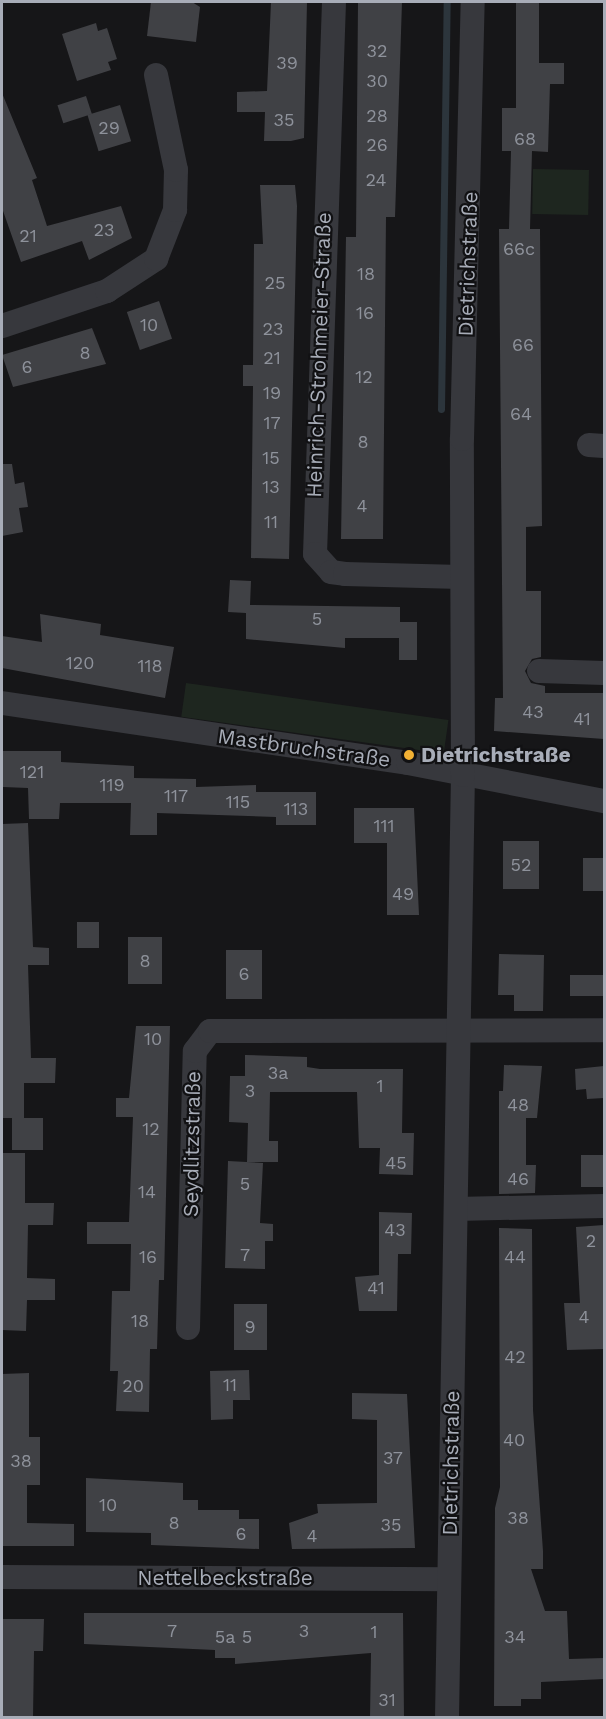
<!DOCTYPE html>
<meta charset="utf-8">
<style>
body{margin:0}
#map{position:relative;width:606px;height:1719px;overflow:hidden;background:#161618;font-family:"Work Sans",sans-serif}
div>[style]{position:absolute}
.green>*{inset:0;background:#1e261f;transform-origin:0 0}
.stream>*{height:7px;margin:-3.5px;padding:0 3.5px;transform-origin:3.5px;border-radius:3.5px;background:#2c353c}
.building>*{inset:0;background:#404145;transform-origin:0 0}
.minor>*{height:24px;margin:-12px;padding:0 12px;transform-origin:12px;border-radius:12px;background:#37383d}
.dots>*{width:16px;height:16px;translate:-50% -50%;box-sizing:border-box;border:3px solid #111113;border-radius:50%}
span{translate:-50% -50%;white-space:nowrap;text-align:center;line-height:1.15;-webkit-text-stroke:4.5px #111113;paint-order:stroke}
.number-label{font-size:18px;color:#8e929b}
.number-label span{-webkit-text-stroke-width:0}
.street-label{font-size:21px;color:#a8adb8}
.poi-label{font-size:21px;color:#a8adb8;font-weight:700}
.left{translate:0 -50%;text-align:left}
.frame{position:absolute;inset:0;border:3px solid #a8adb8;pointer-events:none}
</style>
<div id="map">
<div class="green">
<div style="left:533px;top:169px;width:56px;height:45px;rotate:1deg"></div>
<div style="left:186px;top:683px;width:265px;height:34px;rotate:8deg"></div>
</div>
<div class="stream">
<div style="left:441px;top:409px;width:407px;rotate:-89.2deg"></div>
</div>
<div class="building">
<div style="clip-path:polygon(151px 2px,192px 2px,200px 7px,196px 42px,147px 36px)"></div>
<div style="clip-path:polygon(271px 2px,307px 2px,304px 138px,291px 141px,264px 141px,265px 112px,237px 112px,237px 92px,267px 91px)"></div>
<div style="clip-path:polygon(358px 2px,402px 2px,395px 217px,386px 217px,383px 539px,341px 539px,346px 237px,356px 237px)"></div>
<div style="clip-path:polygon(516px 2px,539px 2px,539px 63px,564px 63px,564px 84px,550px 84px,548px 152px,532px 151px,530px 229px,540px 229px,542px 526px,526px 527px,526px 591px,541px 591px,541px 657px,532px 659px,525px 671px,531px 683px,545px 686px,545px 693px,604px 693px,604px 739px,494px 731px,495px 698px,503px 698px,499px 229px,509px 229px,511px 151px,502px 151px,502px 108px,516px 108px)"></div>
<div style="clip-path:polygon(96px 23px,98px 31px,107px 28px,117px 59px,108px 62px,111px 70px,77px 81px,62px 34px)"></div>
<div style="clip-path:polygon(2px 93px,37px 178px,32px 180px,47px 226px,121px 206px,132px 238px,89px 260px,82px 241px,21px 262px,2px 208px)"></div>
<div style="left:86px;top:96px;width:19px;height:30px;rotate:72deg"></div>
<div style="left:120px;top:105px;width:38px;height:34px;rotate:73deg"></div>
<div style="clip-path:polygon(260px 185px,295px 185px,297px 206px,289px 559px,251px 558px,253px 386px,243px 386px,243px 365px,253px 365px,254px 244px,263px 244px)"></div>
<div style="left:159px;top:301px;width:40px;height:34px;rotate:71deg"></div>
<div style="clip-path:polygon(92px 328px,106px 364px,13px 387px,2px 355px)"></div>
<div style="clip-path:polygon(2px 464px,12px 464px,15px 484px,24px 482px,28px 507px,19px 508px,23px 532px,2px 536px)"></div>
<div style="clip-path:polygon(230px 580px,251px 581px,250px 605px,400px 607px,400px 622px,417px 622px,417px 660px,399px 660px,399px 638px,345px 638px,345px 648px,246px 639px,246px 613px,228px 612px)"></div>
<div style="clip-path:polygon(40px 614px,101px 624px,100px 635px,174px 647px,165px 698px,2px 668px,2px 636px,42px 642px)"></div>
<div style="clip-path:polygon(3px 751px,61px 751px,61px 762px,134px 766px,134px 778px,196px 779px,196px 787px,256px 785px,256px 792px,316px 792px,316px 825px,276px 825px,276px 817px,157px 813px,157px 835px,130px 835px,131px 803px,60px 803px,59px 819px,29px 819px,28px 788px,3px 787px)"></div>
<div style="clip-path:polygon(354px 808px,414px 808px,419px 915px,387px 915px,387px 843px,354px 843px)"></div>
<div style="clip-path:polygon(28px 823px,33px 947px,49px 948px,49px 965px,28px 965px,31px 1058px,56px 1058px,55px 1083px,24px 1083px,24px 1118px,43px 1118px,43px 1150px,12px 1150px,12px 1118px,2px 1118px,2px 824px)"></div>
<div style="left:503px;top:841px;width:36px;height:48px"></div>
<div style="left:604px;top:858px;width:33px;height:21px;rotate:90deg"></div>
<div style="left:77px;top:922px;width:22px;height:26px"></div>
<div style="left:128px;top:937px;width:34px;height:47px"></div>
<div style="left:226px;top:950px;width:36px;height:49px"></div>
<div style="clip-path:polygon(499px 954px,544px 955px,543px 1011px,514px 1011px,514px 995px,498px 995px)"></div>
<div style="left:604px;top:975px;width:21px;height:34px;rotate:90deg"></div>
<div style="clip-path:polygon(136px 1026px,170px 1026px,164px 1280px,159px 1280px,157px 1349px,150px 1349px,149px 1412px,116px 1411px,118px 1371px,110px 1371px,112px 1291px,130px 1291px,131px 1244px,87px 1244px,87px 1222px,129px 1222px,133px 1117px,116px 1117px,116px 1098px,129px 1098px)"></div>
<div style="clip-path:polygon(245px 1055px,307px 1057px,307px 1067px,320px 1069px,403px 1069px,402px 1133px,414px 1133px,413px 1175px,379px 1174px,380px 1148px,359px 1148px,357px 1092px,270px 1092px,269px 1141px,278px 1141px,278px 1162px,247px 1162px,248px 1123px,229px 1122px,230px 1076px,245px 1076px)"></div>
<div style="clip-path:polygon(504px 1065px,542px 1066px,537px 1118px,526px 1118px,526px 1165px,536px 1165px,535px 1193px,499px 1194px,499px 1091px,503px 1091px)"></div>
<div style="clip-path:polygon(604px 1066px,604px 1098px,587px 1099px,586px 1089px,576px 1090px,575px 1069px)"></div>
<div style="clip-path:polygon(2px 1153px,25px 1153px,25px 1203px,54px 1203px,53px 1225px,28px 1225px,27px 1278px,55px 1279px,55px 1300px,27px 1300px,26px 1331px,2px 1330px)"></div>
<div style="left:604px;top:1155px;width:32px;height:23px;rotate:90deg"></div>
<div style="clip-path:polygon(228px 1161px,263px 1163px,260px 1223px,273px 1224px,273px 1241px,265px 1241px,265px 1269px,225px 1268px)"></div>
<div style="clip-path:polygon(379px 1212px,412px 1213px,411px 1254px,398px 1254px,397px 1311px,359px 1311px,355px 1277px,379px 1275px)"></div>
<div style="clip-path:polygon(604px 1225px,604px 1349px,567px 1350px,564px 1303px,580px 1303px,576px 1227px)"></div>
<div style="clip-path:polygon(499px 1228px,532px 1229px,533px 1410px,543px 1551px,543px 1569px,531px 1569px,545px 1611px,567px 1611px,569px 1659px,604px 1658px,604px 1679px,541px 1682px,541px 1699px,521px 1699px,521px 1706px,494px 1706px,495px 1508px,500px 1487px)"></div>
<div style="left:234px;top:1304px;width:33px;height:46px"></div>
<div style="clip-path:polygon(249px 1370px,250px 1400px,233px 1400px,233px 1419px,211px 1420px,210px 1371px)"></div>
<div style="clip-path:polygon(29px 1373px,29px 1437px,40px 1437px,40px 1485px,27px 1485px,27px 1523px,74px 1524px,74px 1546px,2px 1546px,2px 1374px)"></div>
<div style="clip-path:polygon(352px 1393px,407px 1394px,415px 1548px,292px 1549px,289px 1523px,318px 1513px,317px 1504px,377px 1503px,377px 1420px,352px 1419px)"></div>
<div style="clip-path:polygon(86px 1478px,183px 1483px,183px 1500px,198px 1500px,198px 1510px,239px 1510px,239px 1519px,259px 1519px,259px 1549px,151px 1545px,151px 1533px,86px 1532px)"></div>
<div style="clip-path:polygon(84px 1613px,403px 1613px,404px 1718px,370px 1718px,371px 1653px,235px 1664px,235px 1658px,215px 1658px,215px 1650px,84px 1644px)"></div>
<div style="clip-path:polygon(2px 1619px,44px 1619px,43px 1651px,34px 1651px,33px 1718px,3px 1718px)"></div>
</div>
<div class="minor">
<div style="left:334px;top:2px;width:552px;rotate:91.97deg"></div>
<div style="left:315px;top:554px;width:24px;rotate:48deg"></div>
<div style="left:331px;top:572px;width:14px;rotate:8deg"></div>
<div style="left:345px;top:574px;width:116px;rotate:1.5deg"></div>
<div style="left:2px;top:326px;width:111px;rotate:-18.4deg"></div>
<div style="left:107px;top:291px;width:59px;rotate:-33.1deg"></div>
<div style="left:156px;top:259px;width:53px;rotate:-68.8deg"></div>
<div style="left:175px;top:210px;width:40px;rotate:-88.6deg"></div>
<div style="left:176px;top:170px;width:97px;rotate:-101.9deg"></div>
<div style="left:589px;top:445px;width:15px;rotate:4deg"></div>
<div style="left:539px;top:671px;width:65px;rotate:1.8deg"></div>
<div style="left:2px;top:703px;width:410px;rotate:8.4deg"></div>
<div style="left:408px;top:763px;width:200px;rotate:11deg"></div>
<div style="left:456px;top:1209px;width:148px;rotate:-1.2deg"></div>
<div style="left:188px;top:1328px;width:277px;rotate:-88.6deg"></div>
<div style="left:195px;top:1051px;width:25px;rotate:-53deg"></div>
<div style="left:210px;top:1031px;width:394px;rotate:-0.1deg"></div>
<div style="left:2px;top:1577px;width:447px;rotate:0.3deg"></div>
<div style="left:447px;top:1718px;width:943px;rotate:-89.03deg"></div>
<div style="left:463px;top:775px;width:336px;rotate:-90.2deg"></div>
<div style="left:462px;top:439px;width:437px;rotate:-88.6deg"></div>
</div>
<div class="dots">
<div style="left:409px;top:755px;background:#f2b134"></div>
</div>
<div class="number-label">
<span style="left:377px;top:51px">32</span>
<span style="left:287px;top:63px">39</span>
<span style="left:377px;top:81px">30</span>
<span style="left:377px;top:116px">28</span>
<span style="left:284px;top:120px">35</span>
<span style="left:109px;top:128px">29</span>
<span style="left:525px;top:139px">68</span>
<span style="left:377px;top:145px">26</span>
<span style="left:376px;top:180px">24</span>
<span style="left:104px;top:230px">23</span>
<span style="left:28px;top:236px">21</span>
<span style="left:519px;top:249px">66c</span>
<span style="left:366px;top:274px">18</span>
<span style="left:275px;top:283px">25</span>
<span style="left:365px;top:313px">16</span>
<span style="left:149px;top:325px">10</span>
<span style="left:273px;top:329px">23</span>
<span style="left:523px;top:345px">66</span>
<span style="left:85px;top:353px">8</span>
<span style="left:272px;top:358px">21</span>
<span style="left:27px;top:367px">6</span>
<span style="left:364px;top:377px">12</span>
<span style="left:272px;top:393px">19</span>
<span style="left:521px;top:414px">64</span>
<span style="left:272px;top:423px">17</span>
<span style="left:363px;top:442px">8</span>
<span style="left:271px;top:458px">15</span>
<span style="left:271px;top:487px">13</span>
<span style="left:362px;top:506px">4</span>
<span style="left:271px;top:522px">11</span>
<span style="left:317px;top:619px">5</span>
<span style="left:80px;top:663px">120</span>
<span style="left:150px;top:666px">118</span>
<span style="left:533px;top:712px">43</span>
<span style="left:582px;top:719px">41</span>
<span style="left:32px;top:772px">121</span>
<span style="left:112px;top:785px">119</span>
<span style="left:176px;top:796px">117</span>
<span style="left:238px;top:802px">115</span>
<span style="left:296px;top:809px">113</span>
<span style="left:384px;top:826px">111</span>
<span style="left:521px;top:865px">52</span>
<span style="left:403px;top:894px">49</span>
<span style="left:145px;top:961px">8</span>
<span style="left:244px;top:974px">6</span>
<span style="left:153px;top:1039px">10</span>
<span style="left:278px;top:1073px">3a</span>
<span style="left:380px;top:1086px">1</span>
<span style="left:250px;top:1091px">3</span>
<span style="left:518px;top:1105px">48</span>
<span style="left:151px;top:1129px">12</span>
<span style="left:396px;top:1163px">45</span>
<span style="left:518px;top:1179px">46</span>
<span style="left:245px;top:1184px">5</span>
<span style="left:147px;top:1192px">14</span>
<span style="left:395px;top:1230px">43</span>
<span style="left:591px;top:1241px">2</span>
<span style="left:245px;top:1255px">7</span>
<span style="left:148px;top:1257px">16</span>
<span style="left:515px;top:1257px">44</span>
<span style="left:376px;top:1288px">41</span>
<span style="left:584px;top:1317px">4</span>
<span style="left:140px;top:1321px">18</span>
<span style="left:250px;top:1327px">9</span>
<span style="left:515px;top:1357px">42</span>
<span style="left:230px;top:1385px">11</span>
<span style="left:133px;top:1386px">20</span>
<span style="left:514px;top:1440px">40</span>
<span style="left:393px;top:1458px">37</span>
<span style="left:21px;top:1461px">38</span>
<span style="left:108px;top:1505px">10</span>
<span style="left:518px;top:1518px">38</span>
<span style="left:174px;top:1523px">8</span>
<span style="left:391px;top:1525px">35</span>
<span style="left:241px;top:1534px">6</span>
<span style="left:312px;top:1536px">4</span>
<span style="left:172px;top:1631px">7</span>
<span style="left:304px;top:1631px">3</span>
<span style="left:374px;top:1632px">1</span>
<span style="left:225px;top:1637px">5a</span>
<span style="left:247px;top:1637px">5</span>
<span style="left:515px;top:1637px">34</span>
<span style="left:387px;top:1700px">31</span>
</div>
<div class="street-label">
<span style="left:468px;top:264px;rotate:-88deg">Dietrichstraße</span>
<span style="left:319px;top:355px;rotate:-88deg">Heinrich-Strohmeier-Straße</span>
<span style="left:304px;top:748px;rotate:8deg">Mastbruchstraße</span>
<span style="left:192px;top:1144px;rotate:-89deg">Seydlitzstraße</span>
<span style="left:451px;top:1463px;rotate:-89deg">Dietrichstraße</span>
<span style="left:225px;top:1578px">Nettelbeckstraße</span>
</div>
<div class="poi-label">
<span class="left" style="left:421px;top:755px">Dietrichstraße</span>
</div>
<div class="frame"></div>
</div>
